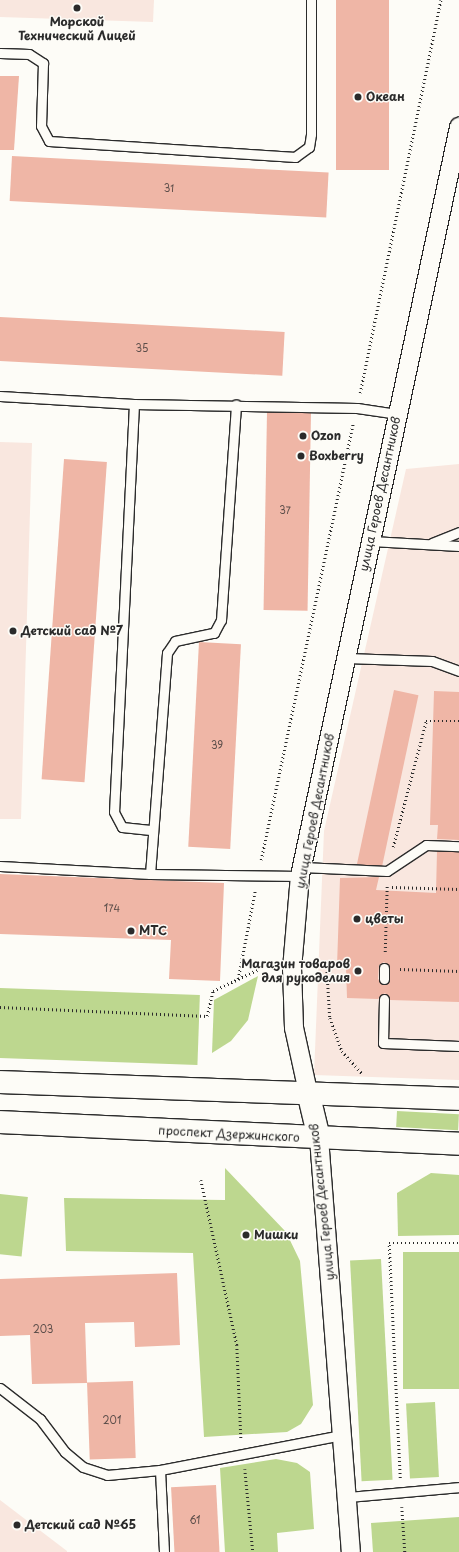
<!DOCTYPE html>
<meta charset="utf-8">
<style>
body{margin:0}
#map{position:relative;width:459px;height:1552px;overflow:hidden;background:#fdfcf7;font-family:"Playpen Sans",sans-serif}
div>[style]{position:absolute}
.built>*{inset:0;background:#f9e7df}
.green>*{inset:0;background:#bdd78f;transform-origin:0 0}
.building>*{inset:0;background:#efb6a6;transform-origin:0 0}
.path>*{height:2.5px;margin-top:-1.25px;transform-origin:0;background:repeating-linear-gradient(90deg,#2b2b2b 0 1px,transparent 0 4px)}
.roads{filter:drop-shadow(1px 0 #2b2b2b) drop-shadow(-1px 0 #2b2b2b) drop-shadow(0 1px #2b2b2b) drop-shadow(0 -1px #2b2b2b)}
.lane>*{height:9px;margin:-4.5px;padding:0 4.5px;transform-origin:4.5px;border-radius:4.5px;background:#fdfcf7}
.street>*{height:18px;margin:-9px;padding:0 9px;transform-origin:9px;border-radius:9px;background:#fdfcf7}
.secondary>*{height:22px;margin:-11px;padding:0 11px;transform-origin:11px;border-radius:11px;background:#fdfcf7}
.dots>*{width:11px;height:11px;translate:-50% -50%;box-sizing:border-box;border:2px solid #fdfcf7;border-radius:50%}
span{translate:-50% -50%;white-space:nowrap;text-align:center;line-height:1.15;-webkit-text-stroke:3px #fdfcf7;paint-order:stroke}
.number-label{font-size:10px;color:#5c4e4a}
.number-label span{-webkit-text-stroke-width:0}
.poi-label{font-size:12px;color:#2b2b2b;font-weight:700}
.left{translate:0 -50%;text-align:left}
.right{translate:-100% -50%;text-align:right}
.street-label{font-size:12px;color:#2b2b2b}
</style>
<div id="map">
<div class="built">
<div style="clip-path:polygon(0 0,154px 0,153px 22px,0 17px)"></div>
<div style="clip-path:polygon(0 442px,32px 443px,21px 819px,0 819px)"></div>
<div style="clip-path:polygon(459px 464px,459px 1080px,314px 1075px,324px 831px,406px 469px)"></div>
<div style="clip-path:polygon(0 1500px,67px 1551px,67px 1552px,0 1552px)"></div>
</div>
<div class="green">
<div style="clip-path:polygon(258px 976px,248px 1020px,231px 1041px,212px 1053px,214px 1000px)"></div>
<div style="left:0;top:988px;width:200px;height:70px;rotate:2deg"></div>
<div style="left:397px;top:1111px;width:62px;height:16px;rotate:3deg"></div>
<div style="clip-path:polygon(225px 1168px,286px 1232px,300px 1261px,313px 1405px,301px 1424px,287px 1432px,204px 1437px,193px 1253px,66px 1251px,64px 1198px,225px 1200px)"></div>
<div style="clip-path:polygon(431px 1173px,459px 1175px,459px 1235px,398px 1236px,397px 1193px)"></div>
<div style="left:0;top:1194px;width:28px;height:60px;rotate:6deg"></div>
<div style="left:459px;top:1252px;width:137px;height:56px;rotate:90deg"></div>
<div style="left:381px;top:1259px;width:221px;height:31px;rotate:87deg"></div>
<div style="left:435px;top:1402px;width:75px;height:29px;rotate:87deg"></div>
<div style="clip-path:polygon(276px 1459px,297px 1463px,310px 1472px,314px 1529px,277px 1533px,278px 1552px,225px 1552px,220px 1468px)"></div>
<div style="clip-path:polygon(459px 1517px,459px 1552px,373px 1552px,371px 1523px)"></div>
</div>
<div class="building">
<div style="left:336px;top:0;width:53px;height:170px"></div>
<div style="clip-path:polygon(0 76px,19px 76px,14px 150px,0 150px)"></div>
<div style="left:12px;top:156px;width:317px;height:45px;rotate:3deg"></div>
<div style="left:0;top:317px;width:285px;height:44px;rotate:3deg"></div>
<div style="left:267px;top:412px;width:44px;height:198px;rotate:1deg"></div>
<div style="left:64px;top:459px;width:43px;height:321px;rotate:4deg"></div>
<div style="left:199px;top:642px;width:42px;height:205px;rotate:3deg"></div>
<div style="left:394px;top:690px;width:25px;height:178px;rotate:12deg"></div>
<div style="clip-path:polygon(434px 691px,459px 692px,459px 840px,437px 839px,438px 825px,430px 825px)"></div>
<div style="clip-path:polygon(evenodd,437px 851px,459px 852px,459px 1002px,390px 1000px,385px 993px,378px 999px,347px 998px,346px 967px,337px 966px,340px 878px,379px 877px,376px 890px,436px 893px,437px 851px,384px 962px,390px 968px,389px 982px,384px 985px,378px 979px,379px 965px,384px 962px)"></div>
<div style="clip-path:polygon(0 874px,224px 883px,220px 981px,169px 979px,171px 940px,0 934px)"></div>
<div style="clip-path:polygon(177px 1273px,180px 1345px,135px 1347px,134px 1322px,85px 1323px,87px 1383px,32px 1384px,30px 1335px,0 1336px,0 1279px)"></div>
<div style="left:133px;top:1381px;width:77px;height:46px;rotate:88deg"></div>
<div style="left:216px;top:1485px;width:67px;height:45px;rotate:87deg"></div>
</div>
<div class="path">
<div style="left:360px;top:393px;width:401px;rotate:-78.4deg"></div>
<div style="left:393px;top:847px;width:130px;rotate:-75.3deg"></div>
<div style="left:426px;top:721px;width:33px"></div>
<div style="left:261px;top:860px;width:447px;rotate:-78.1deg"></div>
<div style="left:392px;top:887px;width:67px;rotate:1.7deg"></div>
<div style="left:385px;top:952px;width:66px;rotate:-88.3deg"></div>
<div style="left:327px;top:968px;width:50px;rotate:86.6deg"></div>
<div style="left:330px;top:1018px;width:35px;rotate:70deg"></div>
<div style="left:342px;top:1051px;width:30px;rotate:48deg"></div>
<div style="left:400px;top:969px;width:59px;rotate:1.9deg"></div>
<div style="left:238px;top:979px;width:90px;rotate:-79.1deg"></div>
<div style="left:0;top:1007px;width:207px;rotate:2.5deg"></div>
<div style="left:207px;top:1016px;width:26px;rotate:-77deg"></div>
<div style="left:213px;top:991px;width:49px;rotate:-25.5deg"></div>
<div style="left:201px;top:1180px;width:169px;rotate:77.7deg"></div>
<div style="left:237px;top:1345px;width:93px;rotate:87.5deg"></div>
<div style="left:245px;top:1469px;width:83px;rotate:84.5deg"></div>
<div style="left:400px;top:1478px;width:235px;rotate:-92.7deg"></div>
<div style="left:389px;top:1243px;width:70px"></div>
<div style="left:402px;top:1507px;width:45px;rotate:86.2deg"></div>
</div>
<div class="roads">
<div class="lane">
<div style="left:0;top:53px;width:29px;rotate:2deg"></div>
<div style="left:29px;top:54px;width:17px;rotate:33deg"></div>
<div style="left:43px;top:63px;width:63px;rotate:91.8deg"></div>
<div style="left:41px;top:126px;width:17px;rotate:62deg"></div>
<div style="left:49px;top:141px;width:247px;rotate:3.7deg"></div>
<div style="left:295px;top:157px;width:17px;rotate:-36deg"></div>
<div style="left:309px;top:147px;width:13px;rotate:-81deg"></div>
<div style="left:311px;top:134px;width:134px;rotate:-90deg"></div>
<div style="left:0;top:396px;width:134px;rotate:3.4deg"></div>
<div style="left:134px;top:404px;width:223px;rotate:1deg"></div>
<div style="left:357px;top:408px;width:40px;rotate:8.5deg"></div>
<div style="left:134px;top:404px;width:408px;rotate:92.8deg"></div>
<div style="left:114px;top:812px;width:17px;rotate:62deg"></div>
<div style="left:122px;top:827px;width:31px;rotate:6deg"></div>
<div style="left:371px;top:541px;width:88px;rotate:3.3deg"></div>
<div style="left:432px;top:543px;width:29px;rotate:-22deg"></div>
<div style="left:346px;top:658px;width:86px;rotate:2deg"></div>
<div style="left:432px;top:661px;width:29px;rotate:20deg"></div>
<div style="left:0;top:866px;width:150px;rotate:3.1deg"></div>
<div style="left:150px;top:874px;width:150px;rotate:0.8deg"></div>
<div style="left:302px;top:867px;width:85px;rotate:2.7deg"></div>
<div style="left:387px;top:871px;width:47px;rotate:-33.7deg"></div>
<div style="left:426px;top:845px;width:33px;rotate:2deg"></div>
<div style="left:150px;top:874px;width:222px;rotate:-85.6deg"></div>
<div style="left:167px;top:653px;width:14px;rotate:-56deg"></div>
<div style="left:175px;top:641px;width:40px;rotate:-12deg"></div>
<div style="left:214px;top:633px;width:15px;rotate:-62deg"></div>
<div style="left:221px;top:620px;width:216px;rotate:-86deg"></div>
<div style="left:384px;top:979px;width:11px;rotate:-90deg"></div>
<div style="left:384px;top:999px;width:44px;rotate:91.3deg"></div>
<div style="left:383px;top:1043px;width:76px;rotate:2.3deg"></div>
<div style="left:0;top:1388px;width:51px;rotate:37.8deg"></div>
<div style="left:40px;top:1419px;width:41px;rotate:52.9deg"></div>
<div style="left:65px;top:1452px;width:23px;rotate:40deg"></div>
<div style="left:83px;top:1467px;width:25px;rotate:18deg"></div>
<div style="left:107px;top:1475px;width:53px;rotate:-5.4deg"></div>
<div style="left:160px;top:1470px;width:185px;rotate:-10.9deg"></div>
<div style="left:160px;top:1470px;width:82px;rotate:87.2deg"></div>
<div style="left:347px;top:1497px;width:112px;rotate:-5.1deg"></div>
</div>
<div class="street">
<div style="left:308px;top:1092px;width:66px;rotate:-102.3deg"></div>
<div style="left:294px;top:1028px;width:59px;rotate:-91.9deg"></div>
<div style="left:292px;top:969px;width:93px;rotate:-85.1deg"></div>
<div style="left:300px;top:876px;width:766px;rotate:-78.01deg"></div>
<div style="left:319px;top:1138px;width:415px;rotate:85.6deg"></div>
</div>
<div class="secondary">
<div style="left:0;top:1082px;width:459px;rotate:2.1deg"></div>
<div style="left:308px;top:1092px;width:47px;rotate:76.6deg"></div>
<div style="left:0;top:1122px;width:460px;rotate:2.7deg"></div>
</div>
</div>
<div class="dots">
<div style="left:77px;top:8px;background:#2b2b2b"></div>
<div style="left:358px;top:97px;background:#2b2b2b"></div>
<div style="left:303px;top:436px;background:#2b2b2b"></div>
<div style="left:301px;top:456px;background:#2b2b2b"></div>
<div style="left:13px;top:631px;background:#2b2b2b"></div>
<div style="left:357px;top:919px;background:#2b2b2b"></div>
<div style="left:131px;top:931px;background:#2b2b2b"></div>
<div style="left:358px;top:971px;background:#2b2b2b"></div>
<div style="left:246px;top:1235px;background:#2b2b2b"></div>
<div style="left:17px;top:1525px;background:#2b2b2b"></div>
</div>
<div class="number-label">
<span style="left:169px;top:188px">31</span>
<span style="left:142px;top:348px">35</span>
<span style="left:285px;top:510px">37</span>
<span style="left:217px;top:745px">39</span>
<span style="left:112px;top:908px">174</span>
<span style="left:43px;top:1329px">203</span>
<span style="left:112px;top:1420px">201</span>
<span style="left:195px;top:1520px">61</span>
</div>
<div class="poi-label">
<span style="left:77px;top:29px">Морской<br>Технический Лицей</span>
<span class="left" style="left:366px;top:97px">Океан</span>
<span class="left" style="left:311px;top:436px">Ozon</span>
<span class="left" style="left:309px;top:456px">Boxberry</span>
<span class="left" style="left:21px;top:631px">Детский сад №7</span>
<span class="left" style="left:365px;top:919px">цветы</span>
<span class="left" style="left:139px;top:931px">МТС</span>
<span class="right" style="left:350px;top:971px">Магазин товаров<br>для рукоделия</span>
<span class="left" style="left:254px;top:1235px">Мишки</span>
<span class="left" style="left:25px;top:1525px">Детский сад №65</span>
</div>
<div class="street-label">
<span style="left:380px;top:494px;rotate:-78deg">улица Героев Десантников</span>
<span style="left:315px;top:811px;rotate:-79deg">улица Героев Десантников</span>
<span style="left:229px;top:1134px;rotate:3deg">проспект Дзержинского</span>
<span style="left:322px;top:1202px;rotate:-96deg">улица Героев Десантников</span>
</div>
</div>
